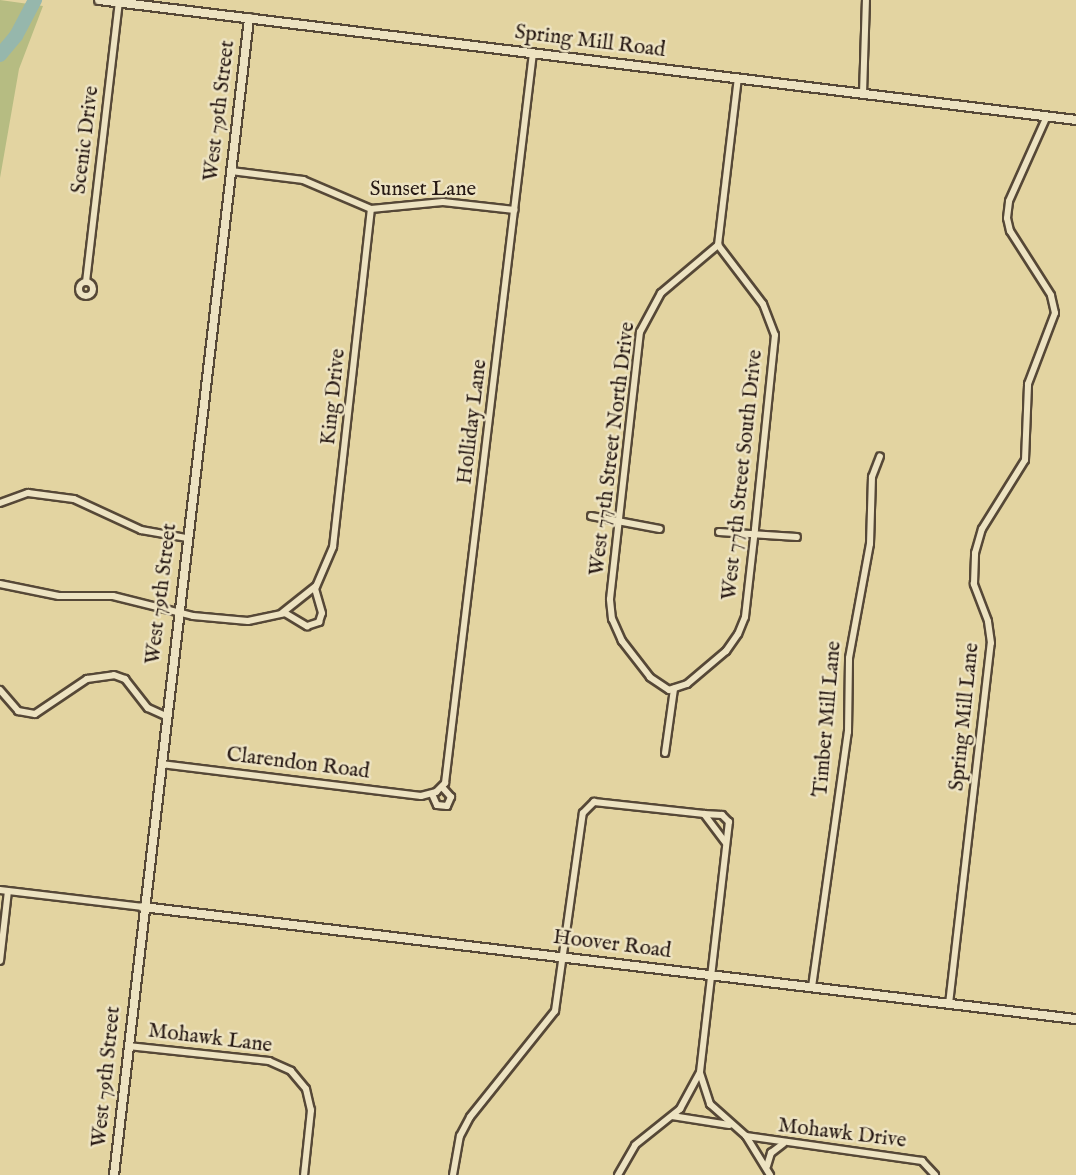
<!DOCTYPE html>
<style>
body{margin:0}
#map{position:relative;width:1076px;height:1175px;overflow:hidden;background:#e3d4a1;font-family:"IM FELL English",serif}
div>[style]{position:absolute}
.green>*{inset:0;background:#b6bc82}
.river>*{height:14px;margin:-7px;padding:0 7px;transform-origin:7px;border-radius:7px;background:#96b7ac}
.roads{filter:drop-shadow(2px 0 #564837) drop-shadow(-2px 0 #564837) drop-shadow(0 2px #564837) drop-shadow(0 -2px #564837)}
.minor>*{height:6px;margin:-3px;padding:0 3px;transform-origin:3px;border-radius:3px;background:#ede3c2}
.minor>.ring{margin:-3px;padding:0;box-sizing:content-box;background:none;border:6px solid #ede3c2;border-radius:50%}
.tertiary>*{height:8px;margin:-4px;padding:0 4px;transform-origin:4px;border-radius:4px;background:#ede3c2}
.secondary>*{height:8px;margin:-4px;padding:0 4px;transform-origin:4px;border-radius:4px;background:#ede3c2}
span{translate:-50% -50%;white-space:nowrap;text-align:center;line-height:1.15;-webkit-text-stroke:5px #ede3c2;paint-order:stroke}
.street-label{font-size:21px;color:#271914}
</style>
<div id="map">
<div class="green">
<div style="clip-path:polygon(0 0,43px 6px,19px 69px,0 178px)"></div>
</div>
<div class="river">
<div style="left:0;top:55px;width:25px;rotate:-50deg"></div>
<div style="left:16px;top:36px;width:41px;rotate:-62.2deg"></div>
</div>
<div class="roads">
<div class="minor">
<div style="left:863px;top:94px;width:94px;rotate:-88.2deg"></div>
<div style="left:231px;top:171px;width:73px;rotate:7.1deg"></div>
<div style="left:303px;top:180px;width:74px;rotate:23.1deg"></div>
<div style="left:371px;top:209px;width:72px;rotate:-5.6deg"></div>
<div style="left:443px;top:202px;width:72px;rotate:6.3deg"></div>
<div style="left:718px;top:245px;width:74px;rotate:52.7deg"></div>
<div style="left:763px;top:304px;width:33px;rotate:69deg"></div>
<div style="left:775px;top:335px;width:195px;rotate:95.9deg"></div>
<div style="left:755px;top:529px;width:89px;rotate:96.5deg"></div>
<div style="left:745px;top:617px;width:18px;rotate:112deg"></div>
<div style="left:738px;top:634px;width:21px;rotate:125deg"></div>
<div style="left:726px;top:651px;width:51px;rotate:139.8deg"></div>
<div style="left:687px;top:684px;width:19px;rotate:162deg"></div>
<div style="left:669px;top:690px;width:23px;rotate:-146deg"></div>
<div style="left:650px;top:677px;width:46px;rotate:-127.9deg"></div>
<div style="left:622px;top:641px;width:24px;rotate:-114deg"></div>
<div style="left:612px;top:619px;width:20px;rotate:-96deg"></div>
<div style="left:610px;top:599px;width:269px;rotate:-83.6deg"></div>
<div style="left:640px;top:332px;width:44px;rotate:-61.7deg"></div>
<div style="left:661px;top:293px;width:75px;rotate:-40.1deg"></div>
<div style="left:718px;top:245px;width:168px;rotate:-83.2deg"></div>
<div class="ring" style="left:79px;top:282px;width:8px;height:8px"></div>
<div style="left:86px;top:282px;width:282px;rotate:-83.3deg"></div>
<div style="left:0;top:503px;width:30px;rotate:-20deg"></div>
<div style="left:28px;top:493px;width:46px;rotate:7.4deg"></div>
<div style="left:74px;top:499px;width:74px;rotate:24.8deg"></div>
<div style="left:141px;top:530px;width:47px;rotate:9.9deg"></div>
<div style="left:591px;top:516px;width:70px;rotate:10.7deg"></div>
<div style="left:719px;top:532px;width:78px;rotate:3.7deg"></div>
<div style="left:0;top:584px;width:60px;rotate:11.5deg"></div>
<div style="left:59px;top:596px;width:54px"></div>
<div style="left:113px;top:596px;width:82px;rotate:14deg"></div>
<div style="left:193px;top:616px;width:55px;rotate:5.2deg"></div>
<div style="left:248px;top:621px;width:38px;rotate:-12deg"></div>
<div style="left:285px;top:613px;width:26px;rotate:31deg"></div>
<div style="left:307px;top:626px;width:13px;rotate:-18deg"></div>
<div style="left:319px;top:622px;width:9px;rotate:-72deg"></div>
<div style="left:322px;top:613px;width:25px;rotate:-106deg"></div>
<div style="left:315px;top:589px;width:46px;rotate:-66.8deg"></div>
<div style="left:333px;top:547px;width:340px;rotate:-83.6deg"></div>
<div style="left:282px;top:613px;width:43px;rotate:-38.5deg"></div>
<div style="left:0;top:690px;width:28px;rotate:49deg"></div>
<div style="left:18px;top:711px;width:17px;rotate:10deg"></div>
<div style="left:35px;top:714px;width:63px;rotate:-33.9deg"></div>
<div style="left:87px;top:679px;width:27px;rotate:-8deg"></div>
<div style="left:114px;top:675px;width:12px;rotate:20deg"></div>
<div style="left:125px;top:679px;width:37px;rotate:52deg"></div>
<div style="left:148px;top:708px;width:20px;rotate:24deg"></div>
<div style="left:665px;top:753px;width:65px;rotate:-82deg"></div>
<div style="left:161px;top:764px;width:262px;rotate:7deg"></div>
<div style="left:421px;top:796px;width:16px;rotate:-15deg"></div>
<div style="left:436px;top:792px;width:13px;rotate:-45deg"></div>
<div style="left:445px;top:783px;width:735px;rotate:-83.13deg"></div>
<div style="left:432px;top:794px;width:12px;rotate:66deg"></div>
<div style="left:437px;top:805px;width:10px;rotate:6deg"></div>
<div style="left:447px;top:806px;width:10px;rotate:-66deg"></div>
<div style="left:451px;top:797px;width:13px;rotate:-132deg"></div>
<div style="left:0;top:890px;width:144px;rotate:6.8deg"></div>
<div style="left:0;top:961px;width:70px;rotate:-83.5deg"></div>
<div style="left:812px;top:987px;width:258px;rotate:-82deg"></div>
<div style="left:848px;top:732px;width:74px;rotate:-89.2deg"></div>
<div style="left:849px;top:658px;width:116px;rotate:-79.6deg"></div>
<div style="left:870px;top:544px;width:67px;rotate:-88.3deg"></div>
<div style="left:872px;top:477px;width:22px;rotate:-69deg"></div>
<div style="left:949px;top:1004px;width:363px;rotate:-83.4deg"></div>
<div style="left:991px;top:643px;width:22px;rotate:-98deg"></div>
<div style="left:988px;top:621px;width:40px;rotate:-111deg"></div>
<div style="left:974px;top:584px;width:31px;rotate:-88deg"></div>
<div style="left:975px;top:553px;width:25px;rotate:-74deg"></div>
<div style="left:982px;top:529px;width:81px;rotate:-58.1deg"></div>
<div style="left:1025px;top:460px;width:76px;rotate:-87.7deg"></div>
<div style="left:1028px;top:384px;width:76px;rotate:-69.2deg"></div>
<div style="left:1055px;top:313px;width:18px;rotate:-103deg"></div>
<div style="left:1051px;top:295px;width:76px;rotate:-122.6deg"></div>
<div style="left:1010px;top:231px;width:13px;rotate:-103deg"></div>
<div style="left:1007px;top:218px;width:17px;rotate:-83deg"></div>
<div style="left:1009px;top:201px;width:93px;rotate:-65.9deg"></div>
<div style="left:128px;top:1046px;width:142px;rotate:6.1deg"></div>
<div style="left:269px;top:1061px;width:24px;rotate:24deg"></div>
<div style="left:291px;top:1071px;width:23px;rotate:50deg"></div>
<div style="left:306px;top:1089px;width:22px;rotate:77deg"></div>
<div style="left:311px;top:1110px;width:65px;rotate:96.1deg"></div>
<div style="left:700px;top:1073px;width:33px;rotate:72deg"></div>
<div style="left:710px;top:1104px;width:48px;rotate:41.6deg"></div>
<div style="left:746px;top:1136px;width:46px;rotate:58.4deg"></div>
<div style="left:672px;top:1116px;width:58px;rotate:9deg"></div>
<div style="left:746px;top:1136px;width:178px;rotate:8.1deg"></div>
<div style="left:922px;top:1161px;width:19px;rotate:47deg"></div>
<div style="left:767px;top:1166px;width:14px;rotate:-73deg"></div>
<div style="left:771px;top:1153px;width:15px;rotate:-37deg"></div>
<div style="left:453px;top:1175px;width:40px;rotate:-80deg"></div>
<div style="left:460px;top:1136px;width:21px;rotate:-62deg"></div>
<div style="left:470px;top:1117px;width:136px;rotate:-51.3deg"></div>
<div style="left:555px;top:1011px;width:200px;rotate:-82deg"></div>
<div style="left:583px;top:813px;width:16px;rotate:-45deg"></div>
<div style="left:594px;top:802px;width:111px;rotate:6.2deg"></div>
<div style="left:704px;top:814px;width:36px;rotate:53deg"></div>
<div style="left:618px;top:1175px;width:34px;rotate:-60deg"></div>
<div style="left:635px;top:1145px;width:58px;rotate:-38.7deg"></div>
<div style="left:680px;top:1109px;width:42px;rotate:-61.6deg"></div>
<div style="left:700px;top:1072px;width:252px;rotate:-83.4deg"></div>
<div style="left:729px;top:822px;width:10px;rotate:-135deg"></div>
<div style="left:722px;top:815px;width:18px;rotate:-177deg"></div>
</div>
<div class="tertiary">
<div style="left:99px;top:0;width:984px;rotate:7deg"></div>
<div style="left:143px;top:907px;width:940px;rotate:6.85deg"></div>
</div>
<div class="secondary">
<div style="left:114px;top:1175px;width:1165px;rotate:-83.34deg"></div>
</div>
</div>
<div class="street-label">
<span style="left:590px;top:42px;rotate:7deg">Spring Mill Road</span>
<span style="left:220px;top:111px;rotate:-83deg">West 79th Street</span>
<span style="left:86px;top:140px;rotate:-83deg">Scenic Drive</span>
<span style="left:423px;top:190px">Sunset Lane</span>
<span style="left:334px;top:397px;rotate:-84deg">King Drive</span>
<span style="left:473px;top:422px;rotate:-83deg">Holliday Lane</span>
<span style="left:613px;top:449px;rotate:-83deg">West 77th Street North Drive</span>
<span style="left:743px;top:475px;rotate:-84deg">West 77th Street South Drive</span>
<span style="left:162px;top:594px;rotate:-83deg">West 79th Street</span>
<span style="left:965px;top:717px;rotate:-84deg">Spring Mill Lane</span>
<span style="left:828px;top:719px;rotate:-85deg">Timber Mill Lane</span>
<span style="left:298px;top:764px;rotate:7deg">Clarendon Road</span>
<span style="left:612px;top:945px;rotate:7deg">Hoover Road</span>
<span style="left:210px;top:1039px;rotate:7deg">Mohawk Lane</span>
<span style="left:107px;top:1077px;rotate:-84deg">West 79th Street</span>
<span style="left:842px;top:1134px;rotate:7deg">Mohawk Drive</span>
</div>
</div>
